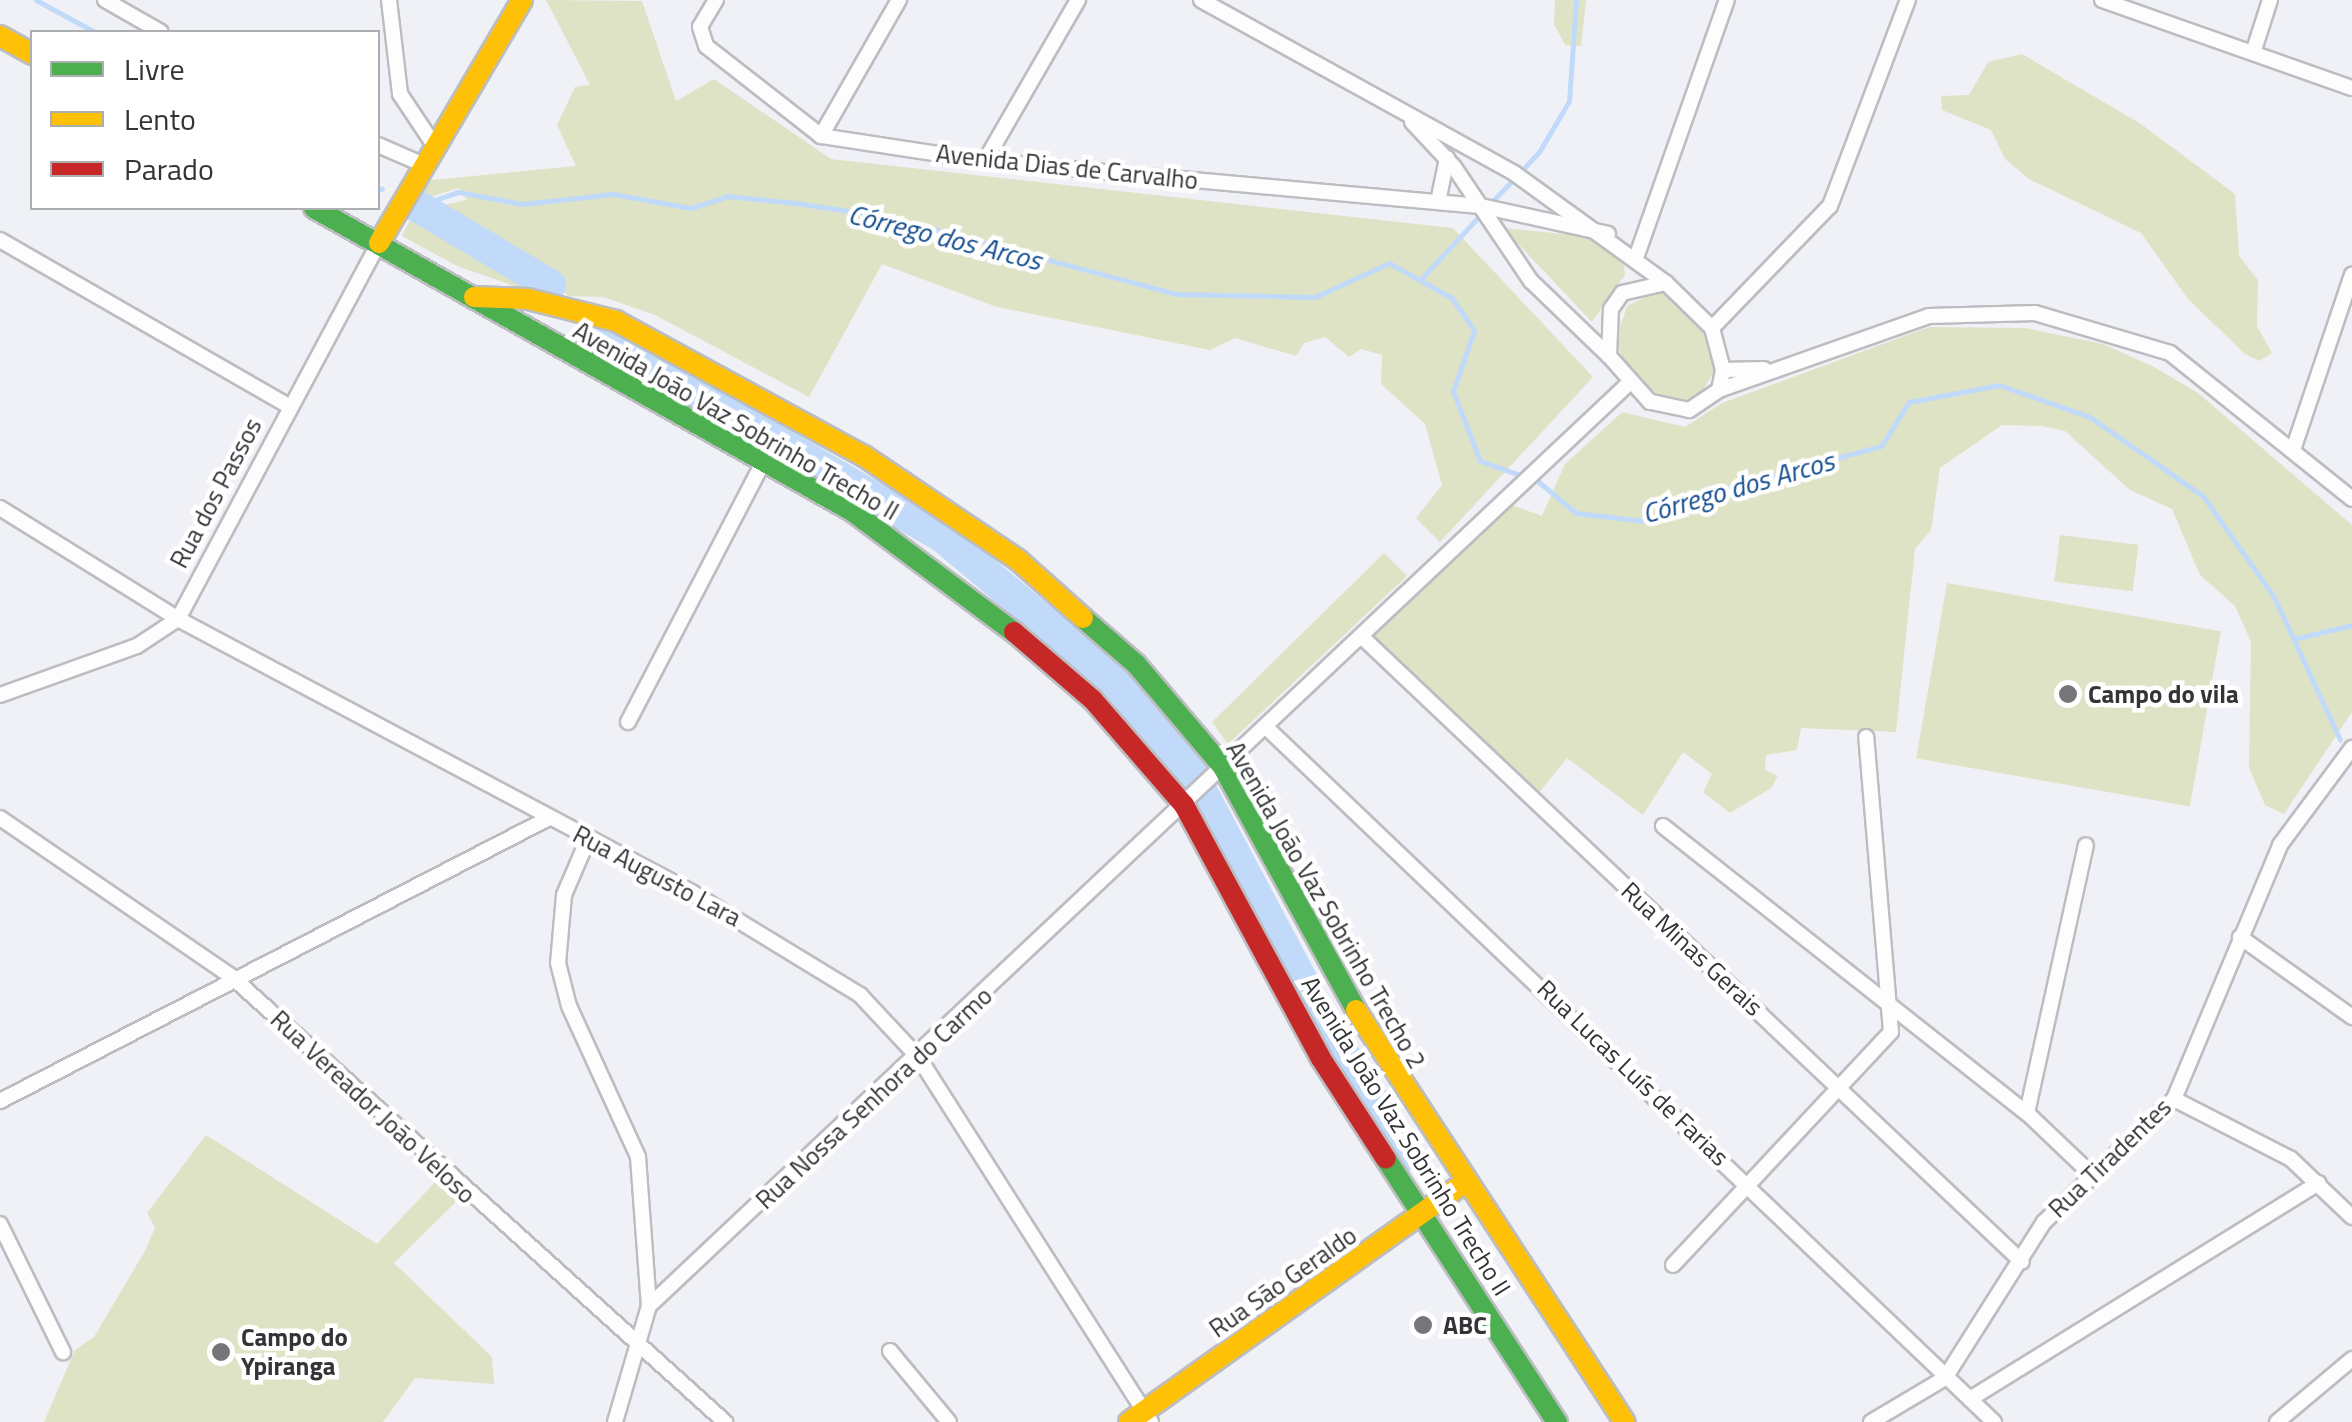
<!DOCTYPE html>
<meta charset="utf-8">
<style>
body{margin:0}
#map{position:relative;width:2352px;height:1422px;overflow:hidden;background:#f0f1f6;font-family:"Titillium Web",sans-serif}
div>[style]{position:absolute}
.green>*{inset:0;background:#dee3c6;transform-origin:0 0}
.stream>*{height:5px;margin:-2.5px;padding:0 2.5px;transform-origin:2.5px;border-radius:2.5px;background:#c1dafa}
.river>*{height:32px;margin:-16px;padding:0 16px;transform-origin:16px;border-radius:16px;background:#c1dafa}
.roads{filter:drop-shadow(2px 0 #bcbdc1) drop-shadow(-2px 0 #bcbdc1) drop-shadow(0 2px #bcbdc1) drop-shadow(0 -2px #bcbdc1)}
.street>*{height:14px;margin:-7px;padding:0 7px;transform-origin:7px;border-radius:7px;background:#fdfdfe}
.fast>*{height:20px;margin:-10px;padding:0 10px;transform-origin:10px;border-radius:10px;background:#4caf50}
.slow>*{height:20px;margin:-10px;padding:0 10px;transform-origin:10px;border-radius:10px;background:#ffc107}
.jam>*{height:20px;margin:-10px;padding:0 10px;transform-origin:10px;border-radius:10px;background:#c62828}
.dots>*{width:28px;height:28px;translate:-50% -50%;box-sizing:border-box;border:5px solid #fff;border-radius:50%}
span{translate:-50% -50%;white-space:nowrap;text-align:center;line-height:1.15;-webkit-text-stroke:9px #fff;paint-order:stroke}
.street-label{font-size:25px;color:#333437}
.poi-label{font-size:25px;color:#333437;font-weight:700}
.left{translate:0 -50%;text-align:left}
.water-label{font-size:28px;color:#154f8f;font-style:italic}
.legend{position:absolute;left:30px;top:30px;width:350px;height:180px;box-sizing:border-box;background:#fff;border:2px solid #adaeaf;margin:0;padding:12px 18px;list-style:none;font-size:30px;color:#333437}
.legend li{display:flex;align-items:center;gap:20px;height:50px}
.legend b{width:50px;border:2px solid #adaeaf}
</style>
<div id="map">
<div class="green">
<div style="clip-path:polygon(546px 0,642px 1px,676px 101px,714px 79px,831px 159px,1453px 228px,1593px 377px,1440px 542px,1416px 518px,1442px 485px,1425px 424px,1381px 384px,1382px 355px,1361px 349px,1349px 357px,1325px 337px,1304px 343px,1296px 356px,1235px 338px,1210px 350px,997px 307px,882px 264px,809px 397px,655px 315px,603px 297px,568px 296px,547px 273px,434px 207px,467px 200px,459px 188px,430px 197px,416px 192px,422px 181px,576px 166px,557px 125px,575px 87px,590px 85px)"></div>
<div style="clip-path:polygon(1555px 0,1586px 0,1581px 46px,1565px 45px,1554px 24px)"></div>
<div style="clip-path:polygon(2022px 54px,2141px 124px,2235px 194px,2239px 256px,2258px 280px,2257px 326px,2272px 353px,2259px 361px,2245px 354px,2188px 299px,2141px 233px,2029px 179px,2005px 159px,1991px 130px,1942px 110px,1941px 96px,1969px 95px,1988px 62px)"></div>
<div style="clip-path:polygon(412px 216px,544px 287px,554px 300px,457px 266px,402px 236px)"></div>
<div style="clip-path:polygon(1503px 228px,1585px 236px,1622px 254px,1625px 275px,1592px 322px)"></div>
<div style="clip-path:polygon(1660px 290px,1703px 333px,1717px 366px,1701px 394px,1673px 405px,1635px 378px,1615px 343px,1627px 306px)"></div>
<div style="clip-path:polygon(1929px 327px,2025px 328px,2103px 344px,2154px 367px,2198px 393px,2352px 525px,2352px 712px,2284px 814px,2265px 805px,2249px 768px,2251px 642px,2235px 606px,2200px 575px,2172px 509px,2130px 490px,2065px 431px,2042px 426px,2002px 425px,1940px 468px,1931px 530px,1915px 549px,1896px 732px,1801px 728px,1797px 750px,1766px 755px,1765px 770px,1778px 776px,1771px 788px,1730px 813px,1703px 792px,1712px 774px,1683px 752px,1643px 815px,1567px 758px,1538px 794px,1371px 636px,1512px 505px,1542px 516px,1565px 464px,1622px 412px,1685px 427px,1722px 403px)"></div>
<div style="left:2060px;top:535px;width:79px;height:47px;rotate:7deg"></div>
<div style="clip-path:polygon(1384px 553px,1407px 576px,1228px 744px,1212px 722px)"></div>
<div style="left:1947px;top:583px;width:278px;height:178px;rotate:10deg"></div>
<div style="clip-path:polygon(206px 1135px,377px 1244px,438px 1179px,461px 1197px,394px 1263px,492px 1357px,494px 1384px,415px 1378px,383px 1422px,44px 1422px,75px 1350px,94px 1337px,146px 1249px,155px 1228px,147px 1213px)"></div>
</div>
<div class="stream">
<div style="left:36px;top:0;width:67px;rotate:28.5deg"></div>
<div style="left:378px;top:188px;width:4px;rotate:14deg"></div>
<div style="left:1490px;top:204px;width:71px;rotate:-46.7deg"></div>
<div style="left:1539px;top:152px;width:59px;rotate:-59.5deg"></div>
<div style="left:1569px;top:101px;width:101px;rotate:-86deg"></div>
<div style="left:417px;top:206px;width:43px;rotate:-18.9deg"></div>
<div style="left:458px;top:192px;width:65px;rotate:10.6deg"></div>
<div style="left:522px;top:204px;width:92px;rotate:-6.3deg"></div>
<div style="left:613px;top:194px;width:79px;rotate:10.2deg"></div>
<div style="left:691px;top:208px;width:38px;rotate:-18deg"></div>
<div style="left:727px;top:196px;width:68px;rotate:5.9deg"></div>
<div style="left:795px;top:203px;width:89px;rotate:8.4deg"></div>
<div style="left:883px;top:216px;width:303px;rotate:14.9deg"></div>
<div style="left:1176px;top:294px;width:139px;rotate:1.2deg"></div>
<div style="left:1315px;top:297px;width:81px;rotate:-24.7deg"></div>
<div style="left:1389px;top:263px;width:72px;rotate:29.1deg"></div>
<div style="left:1452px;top:298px;width:40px;rotate:56deg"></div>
<div style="left:1474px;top:331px;width:64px;rotate:109.3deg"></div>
<div style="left:1453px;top:391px;width:75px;rotate:68.9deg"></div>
<div style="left:1480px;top:461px;width:46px;rotate:19.2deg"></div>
<div style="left:1422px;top:278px;width:90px;rotate:-47.3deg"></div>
<div style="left:1534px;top:478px;width:55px;rotate:39.8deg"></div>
<div style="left:1576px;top:513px;width:68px;rotate:6.7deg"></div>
<div style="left:1644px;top:521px;width:64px;rotate:-24.1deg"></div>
<div style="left:1702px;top:495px;width:186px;rotate:-15.3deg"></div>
<div style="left:1881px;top:446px;width:52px;rotate:-57.5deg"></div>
<div style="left:1909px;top:402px;width:92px;rotate:-10.7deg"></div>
<div style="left:1999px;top:385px;width:96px;rotate:19.4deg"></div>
<div style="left:2090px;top:417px;width:138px;rotate:35deg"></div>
<div style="left:2203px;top:496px;width:123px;rotate:54.9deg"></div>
<div style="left:2274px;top:597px;width:157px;rotate:65.2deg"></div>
<div style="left:2294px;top:639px;width:60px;rotate:-13.6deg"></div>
</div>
<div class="river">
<div style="left:417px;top:206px;width:155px;rotate:30.7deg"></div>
<div style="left:593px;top:335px;width:405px;rotate:30deg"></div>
<div style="left:944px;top:538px;width:224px;rotate:39.9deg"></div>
<div style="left:1116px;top:682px;width:117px;rotate:50.2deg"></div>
<div style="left:1191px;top:772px;width:292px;rotate:62deg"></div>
<div style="left:1328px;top:1030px;width:148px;rotate:57.2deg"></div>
</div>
<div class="roads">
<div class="street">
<div style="left:105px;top:0;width:64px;rotate:29.7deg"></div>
<div style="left:389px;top:0;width:95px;rotate:83.3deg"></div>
<div style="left:400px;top:94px;width:61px;rotate:56.3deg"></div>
<div style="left:716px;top:0;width:31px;rotate:121deg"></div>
<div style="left:700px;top:27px;width:20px;rotate:72deg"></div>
<div style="left:706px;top:46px;width:146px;rotate:38deg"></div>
<div style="left:821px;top:136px;width:166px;rotate:8.7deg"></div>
<div style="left:985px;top:161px;width:498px;rotate:5.2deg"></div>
<div style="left:1481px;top:206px;width:130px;rotate:12.4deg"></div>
<div style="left:1201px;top:0;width:358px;rotate:28.9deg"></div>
<div style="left:1514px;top:173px;width:188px;rotate:35.9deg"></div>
<div style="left:2102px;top:0;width:265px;rotate:19.4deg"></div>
<div style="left:2253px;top:53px;width:56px;rotate:-72.2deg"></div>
<div style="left:1412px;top:122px;width:62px;rotate:47deg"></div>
<div style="left:1454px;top:167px;width:138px;rotate:56deg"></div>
<div style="left:1531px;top:281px;width:108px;rotate:43.9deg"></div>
<div style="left:821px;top:136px;width:157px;rotate:-60.2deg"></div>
<div style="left:378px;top:145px;width:48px;rotate:23.4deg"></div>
<div style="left:985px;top:161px;width:186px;rotate:-60deg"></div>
<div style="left:1438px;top:202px;width:45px;rotate:-78.4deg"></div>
<div style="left:0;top:240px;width:335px;rotate:29.9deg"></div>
<div style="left:1637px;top:255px;width:270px;rotate:-70.6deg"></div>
<div style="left:1666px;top:283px;width:64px;rotate:44.4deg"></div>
<div style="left:1712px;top:328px;width:43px;rotate:75.3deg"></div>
<div style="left:1723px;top:370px;width:20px;rotate:101deg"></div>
<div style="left:1719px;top:390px;width:36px;rotate:146deg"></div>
<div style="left:1689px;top:410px;width:40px;rotate:-168deg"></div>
<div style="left:1650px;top:402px;width:62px;rotate:-131.7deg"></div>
<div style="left:1609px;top:356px;width:47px;rotate:-87.6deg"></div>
<div style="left:1611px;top:309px;width:19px;rotate:-55deg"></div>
<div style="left:1622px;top:293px;width:45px;rotate:-12.8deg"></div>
<div style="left:1712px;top:328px;width:170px;rotate:-46deg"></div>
<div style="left:1830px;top:206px;width:220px;rotate:-69.3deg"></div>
<div style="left:1723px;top:370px;width:41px;rotate:-1.4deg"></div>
<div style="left:1719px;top:390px;width:223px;rotate:-19.4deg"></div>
<div style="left:1929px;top:316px;width:106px;rotate:-1.6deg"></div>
<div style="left:2035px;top:313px;width:141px;rotate:16.5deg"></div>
<div style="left:2170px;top:353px;width:233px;rotate:38.7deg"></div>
<div style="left:2294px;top:447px;width:182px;rotate:-71.4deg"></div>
<div style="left:0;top:508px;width:210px;rotate:31.9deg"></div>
<div style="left:178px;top:619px;width:583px;rotate:28.01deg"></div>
<div style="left:693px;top:893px;width:196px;rotate:31.4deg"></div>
<div style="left:860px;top:995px;width:86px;rotate:46.9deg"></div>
<div style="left:919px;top:1058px;width:432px;rotate:57.5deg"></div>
<div style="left:1361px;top:636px;width:910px;rotate:43.44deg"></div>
<div style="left:0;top:695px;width:145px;rotate:-19.7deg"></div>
<div style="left:137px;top:646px;width:49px;rotate:-33.4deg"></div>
<div style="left:178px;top:619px;width:426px;rotate:-61.9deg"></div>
<div style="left:628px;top:722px;width:294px;rotate:-62.5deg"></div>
<div style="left:1268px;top:729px;width:1004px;rotate:43.67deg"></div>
<div style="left:0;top:818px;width:280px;rotate:34.4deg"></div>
<div style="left:231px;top:976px;width:666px;rotate:42.08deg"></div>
<div style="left:1663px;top:826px;width:464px;rotate:38.3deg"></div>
<div style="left:2027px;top:1113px;width:86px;rotate:43.6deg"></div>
<div style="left:588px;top:839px;width:61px;rotate:113.2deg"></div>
<div style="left:564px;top:895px;width:68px;rotate:95deg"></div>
<div style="left:558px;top:963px;width:44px;rotate:75.7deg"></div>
<div style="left:569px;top:1006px;width:166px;rotate:65.4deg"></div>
<div style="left:638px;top:1157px;width:149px;rotate:85.8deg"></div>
<div style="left:2240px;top:937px;width:138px;rotate:35.5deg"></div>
<div style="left:2174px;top:1099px;width:131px;rotate:27.1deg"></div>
<div style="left:2291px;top:1159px;width:84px;rotate:43.6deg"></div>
<div style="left:0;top:1101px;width:618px;rotate:-27.27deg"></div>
<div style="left:2027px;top:1113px;width:274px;rotate:-77.6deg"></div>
<div style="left:0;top:1224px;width:143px;rotate:63.8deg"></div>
<div style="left:1673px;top:1265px;width:319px;rotate:-46.9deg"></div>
<div style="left:1891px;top:1032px;width:296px;rotate:-94.8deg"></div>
<div style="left:890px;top:1351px;width:92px;rotate:50.3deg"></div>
<div style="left:1970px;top:1399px;width:410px;rotate:-31.8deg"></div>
<div style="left:615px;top:1422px;width:121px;rotate:-73.7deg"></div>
<div style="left:649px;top:1306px;width:1345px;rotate:-43.28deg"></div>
<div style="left:1871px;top:1422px;width:86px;rotate:-30.7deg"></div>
<div style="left:1945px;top:1378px;width:185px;rotate:-57.6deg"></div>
<div style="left:2044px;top:1222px;width:179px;rotate:-43.4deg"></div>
<div style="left:2174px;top:1099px;width:275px;rotate:-67.3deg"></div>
<div style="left:2280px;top:845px;width:121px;rotate:-53.4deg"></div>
<div style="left:2277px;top:1422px;width:98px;rotate:-40deg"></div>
</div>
<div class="fast">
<div style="left:314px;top:208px;width:617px;rotate:29.39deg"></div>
<div style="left:852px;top:511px;width:202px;rotate:36.8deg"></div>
<div style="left:1083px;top:618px;width:70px;rotate:41deg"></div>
<div style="left:1136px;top:664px;width:135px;rotate:49.8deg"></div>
<div style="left:1223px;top:767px;width:277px;rotate:61.3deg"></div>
<div style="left:1386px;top:1159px;width:314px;rotate:57deg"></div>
</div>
<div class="slow">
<div style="left:0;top:36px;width:37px;rotate:29deg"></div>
<div style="left:379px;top:243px;width:282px;rotate:-59.5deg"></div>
<div style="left:474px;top:297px;width:54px;rotate:2.1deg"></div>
<div style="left:528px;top:299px;width:91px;rotate:14deg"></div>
<div style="left:616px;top:321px;width:282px;rotate:28.6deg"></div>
<div style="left:864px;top:456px;width:186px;rotate:34deg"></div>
<div style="left:1018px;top:560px;width:87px;rotate:41.7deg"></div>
<div style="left:1356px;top:1010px;width:492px;rotate:56.9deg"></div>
<div style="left:1129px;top:1422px;width:412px;rotate:-35.5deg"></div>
</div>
<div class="jam">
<div style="left:1014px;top:632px;width:104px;rotate:40.7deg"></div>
<div style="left:1093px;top:700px;width:139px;rotate:49.1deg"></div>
<div style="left:1184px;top:805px;width:286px;rotate:61.6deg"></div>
<div style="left:1320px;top:1057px;width:121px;rotate:57.1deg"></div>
</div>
</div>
<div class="dots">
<div style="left:2068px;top:694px;background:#75767a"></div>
<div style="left:1423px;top:1325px;background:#75767a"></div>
<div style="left:221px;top:1352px;background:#75767a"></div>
</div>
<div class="street-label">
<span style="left:1067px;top:167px;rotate:6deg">Avenida Dias de Carvalho</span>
<span style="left:736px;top:421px;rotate:30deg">Avenida João Vaz Sobrinho Trecho II</span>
<span style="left:216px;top:493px;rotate:-62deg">Rua dos Passos</span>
<span style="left:657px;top:876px;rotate:28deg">Rua Augusto Lara</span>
<span style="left:1326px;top:905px;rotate:60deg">Avenida João Vaz Sobrinho Trecho 2</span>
<span style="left:1692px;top:949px;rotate:43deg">Rua Minas Gerais</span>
<span style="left:1633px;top:1073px;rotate:44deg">Rua Lucas Luís de Farias</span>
<span style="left:874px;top:1098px;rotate:-43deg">Rua Nossa Senhora do Carmo</span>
<span style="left:373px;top:1107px;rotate:43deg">Rua Vereador João Veloso</span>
<span style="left:1406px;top:1136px;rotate:58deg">Avenida João Vaz Sobrinho Trecho II</span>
<span style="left:2110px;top:1158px;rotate:-44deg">Rua Tiradentes</span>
<span style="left:1283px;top:1282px;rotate:-35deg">Rua São Geraldo</span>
</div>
<div class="poi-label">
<span class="left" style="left:2088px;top:694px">Campo do vila</span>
<span class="left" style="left:1443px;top:1325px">ABC</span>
<span class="left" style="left:241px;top:1352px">Campo do<br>Ypiranga</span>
</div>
<div class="water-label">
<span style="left:945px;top:237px;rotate:14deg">Córrego dos Arcos</span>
<span style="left:1738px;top:487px;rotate:-16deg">Córrego dos Arcos</span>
</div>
<ul class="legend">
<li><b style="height:12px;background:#4caf50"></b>Livre</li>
<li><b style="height:12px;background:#ffc107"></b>Lento</li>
<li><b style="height:12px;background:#c62828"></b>Parado</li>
</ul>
</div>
